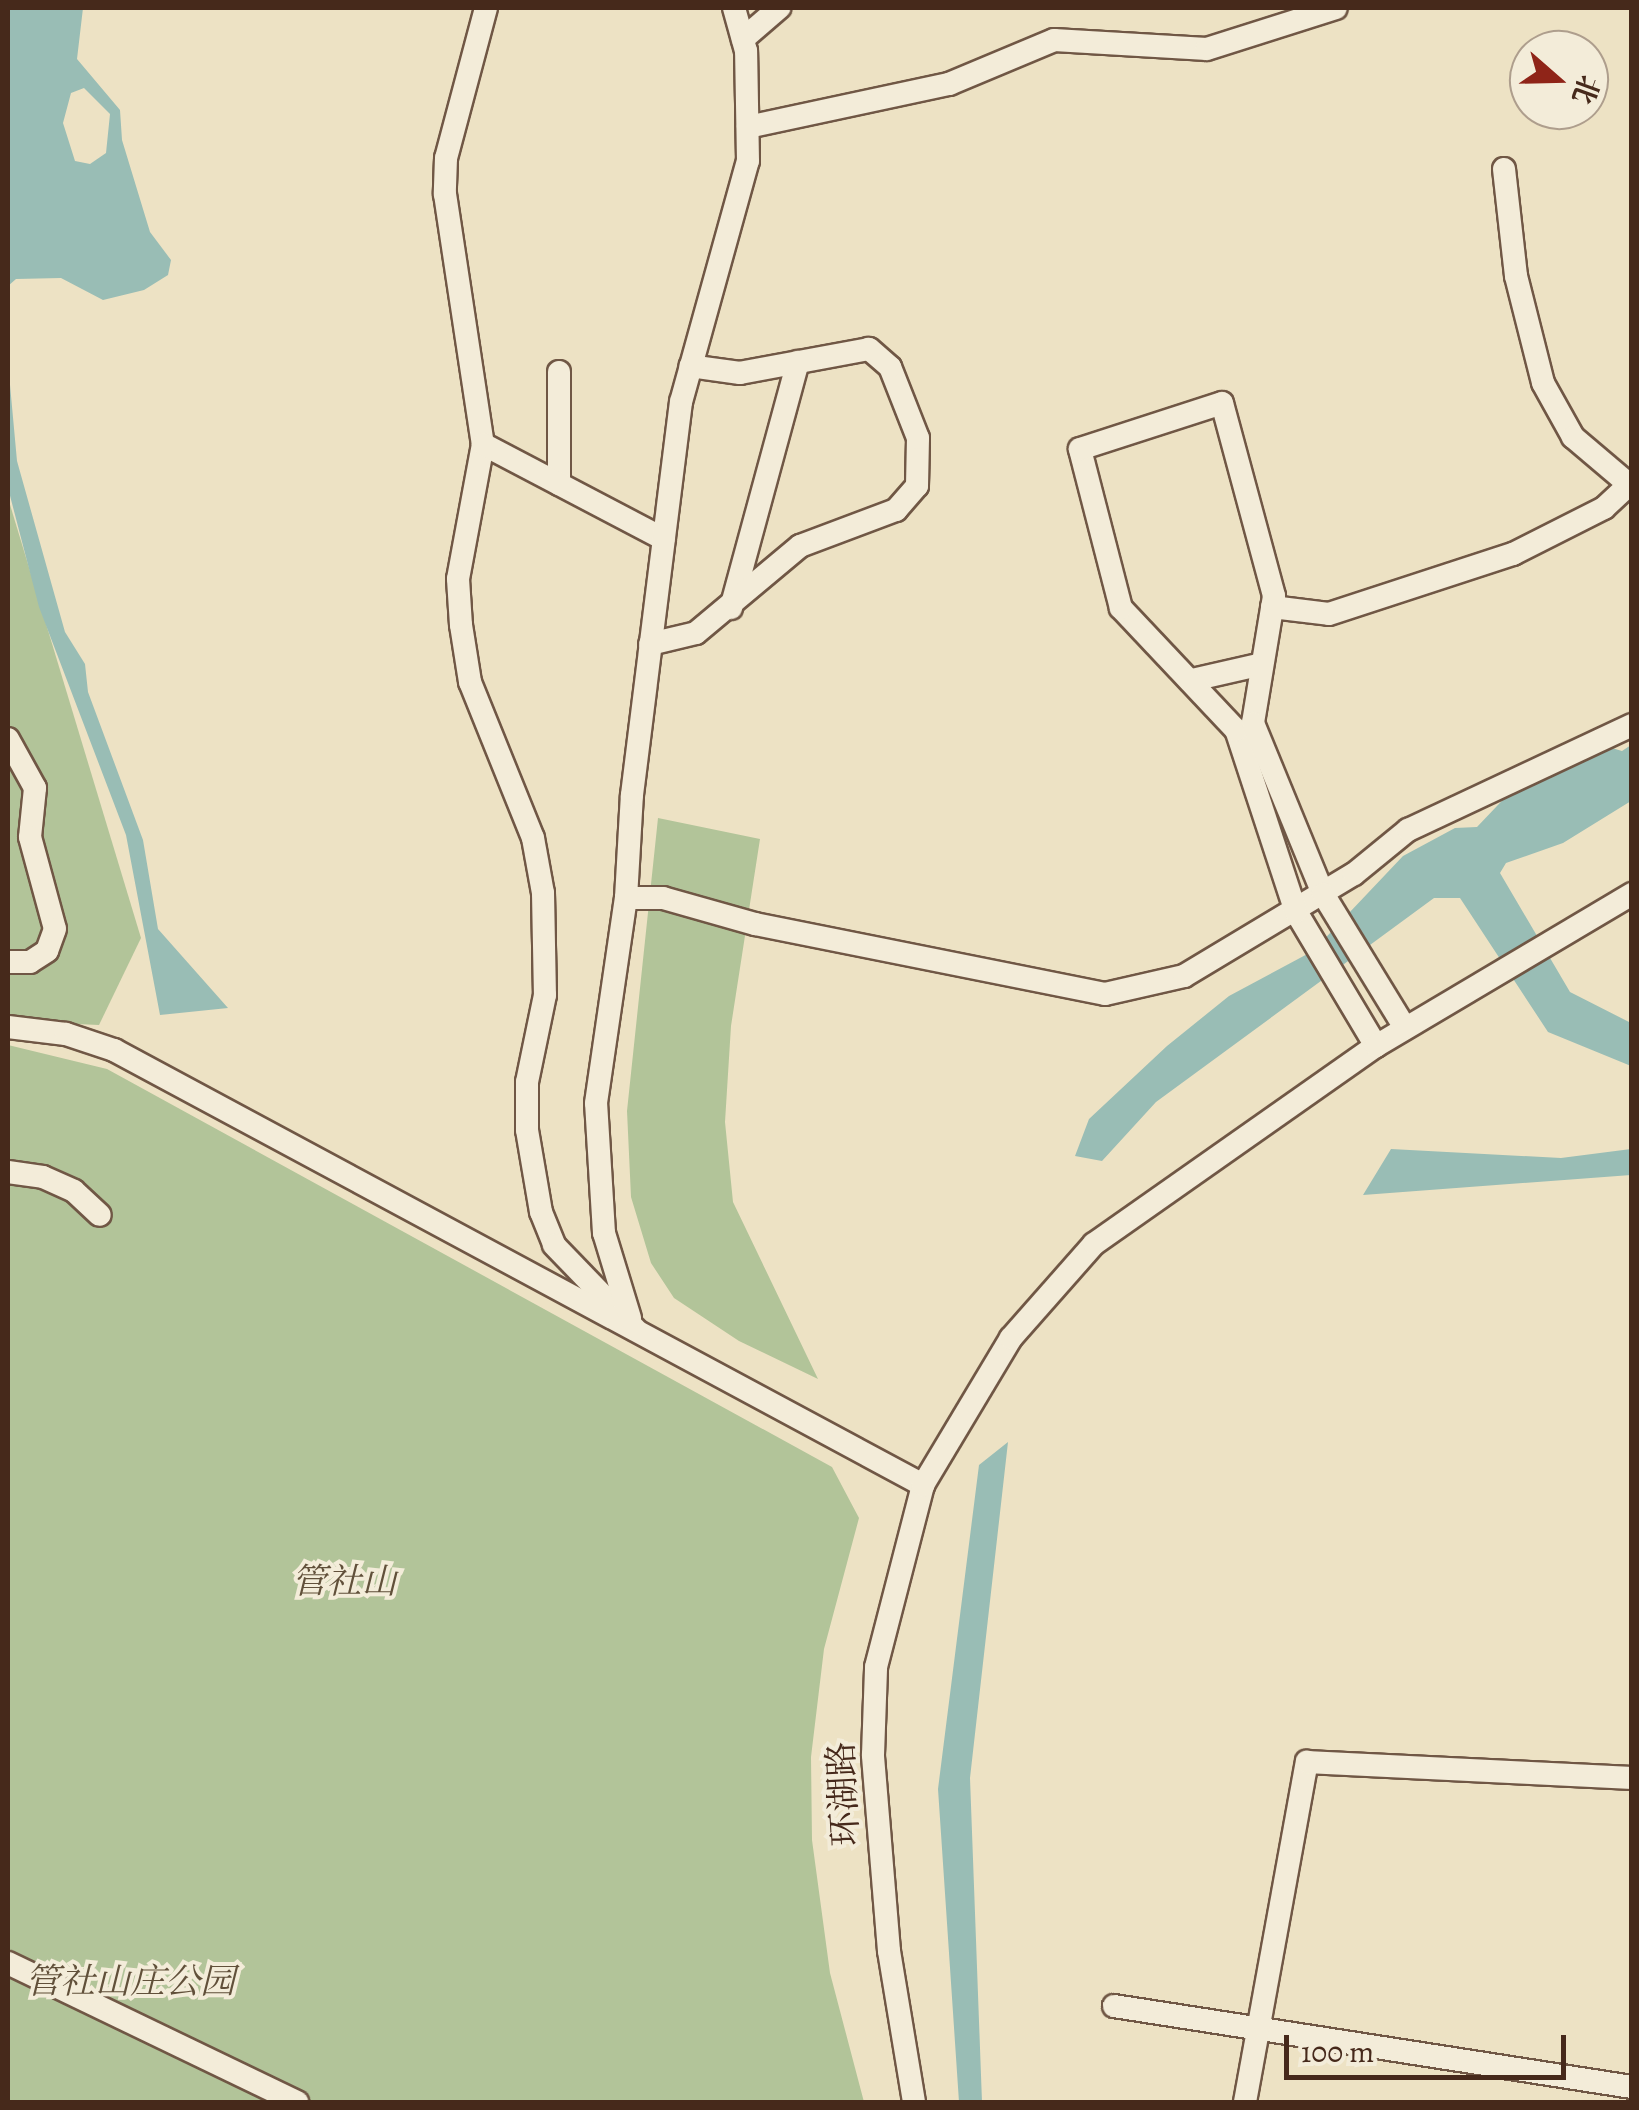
<!DOCTYPE html>
<meta charset="utf-8">
<style>
body{margin:0}
#map{position:relative;width:1639px;height:2110px;overflow:hidden;background:#ede2c4;font-family:Alegreya,"Noto Serif SC",serif}
div>[style]{position:absolute}
.green>*{inset:0;background:#b2c499}
.water>*{inset:0;background:#99bdb5}
.roads{filter:drop-shadow(2px 0 #705745) drop-shadow(-2px 0 #705745) drop-shadow(0 2px #705745) drop-shadow(0 -2px #705745)}
.minor>*{height:22px;margin:-11px;padding:0 11px;transform-origin:11px;border-radius:11px;background:#f3ecd9}
span{translate:-50% -50%;white-space:nowrap;text-align:center;line-height:1.15;-webkit-text-stroke:8px #f3ecd9;paint-order:stroke}
.park-label{font-size:35px;color:#61503a;font-style:italic}
.street-label{font-size:35px;color:#46291b}
.frame{position:absolute;inset:0;border:10px solid #46291b;pointer-events:none}
.north{position:absolute;left:1509px;top:30px;width:100px;height:100px;box-sizing:border-box;background:#f3ecd9;border:2px solid #ae9e8d;border-radius:50%;rotate:110deg;font-size:28px;font-weight:700;line-height:40px;text-align:center;color:#46291b}
.north::after{content:'';display:block;margin:auto;width:35px;height:45px;background:#8f2418;clip-path:polygon(50% 0,100% 100%,50% 72%,0 100%)}
.scale{position:absolute;left:1284px;top:2035px;width:282px;height:45px;box-sizing:border-box;border:5px solid #46291b;border-top:0;padding-left:12px;font-size:30px;line-height:35px;white-space:nowrap;color:#46291b;-webkit-text-stroke:8px #f3ecd9;paint-order:stroke}
</style>
<div id="map">
<div class="green">
<div style="clip-path:polygon(8px 498px,141px 938px,99px 1025px,8px 1021px)"></div>
<div style="clip-path:polygon(658px 818px,760px 839px,731px 1026px,725px 1122px,733px 1202px,818px 1379px,739px 1341px,674px 1298px,651px 1263px,631px 1197px,627px 1111px)"></div>
<div style="clip-path:polygon(8px 1045px,107px 1069px,832px 1467px,859px 1518px,824px 1649px,811px 1757px,812px 1840px,830px 1973px,864px 2102px,8px 2102px)"></div>
</div>
<div class="water">
<div style="clip-path:polygon(evenodd,8px 8px,83px 8px,77px 59px,120px 110px,122px 140px,150px 232px,171px 260px,168px 275px,144px 290px,103px 300px,61px 278px,16px 279px,8px 286px,8px 8px,84px 88px,110px 114px,106px 153px,90px 164px,75px 161px,63px 123px,71px 93px,84px 88px)"></div>
<div style="clip-path:polygon(8px 363px,17px 461px,65px 632px,85px 664px,88px 692px,143px 840px,158px 929px,228px 1008px,160px 1015px,126px 835px,39px 607px,8px 488px)"></div>
<div style="clip-path:polygon(1602px 745px,1622px 751px,1631px 745px,1631px 801px,1563px 843px,1506px 863px,1500px 873px,1570px 992px,1631px 1023px,1631px 1066px,1548px 1032px,1460px 898px,1434px 898px,1156px 1102px,1102px 1161px,1075px 1156px,1089px 1119px,1167px 1046px,1229px 996px,1313px 951px,1403px 856px,1455px 828px,1477px 827px,1516px 786px)"></div>
<div style="clip-path:polygon(1391px 1149px,1561px 1158px,1631px 1149px,1631px 1175px,1363px 1195px)"></div>
<div style="clip-path:polygon(1008px 1442px,970px 1778px,982px 2102px,959px 2102px,938px 1789px,979px 1465px)"></div>
</div>
<div class="roads">
<div class="minor">
<div style="left:486px;top:8px;width:155px;rotate:104.9deg"></div>
<div style="left:446px;top:158px;width:36px;rotate:92deg"></div>
<div style="left:445px;top:194px;width:253px;rotate:81.4deg"></div>
<div style="left:483px;top:444px;width:137px;rotate:100.5deg"></div>
<div style="left:458px;top:579px;width:46px;rotate:86.3deg"></div>
<div style="left:461px;top:625px;width:58px;rotate:81deg"></div>
<div style="left:470px;top:682px;width:168px;rotate:68deg"></div>
<div style="left:533px;top:838px;width:56px;rotate:79.7deg"></div>
<div style="left:543px;top:893px;width:102px;rotate:88.9deg"></div>
<div style="left:545px;top:995px;width:89px;rotate:101.7deg"></div>
<div style="left:527px;top:1082px;width:48px;rotate:90deg"></div>
<div style="left:527px;top:1130px;width:83px;rotate:80.3deg"></div>
<div style="left:541px;top:1212px;width:35px;rotate:68deg"></div>
<div style="left:554px;top:1245px;width:117px;rotate:46deg"></div>
<div style="left:743px;top:39px;width:48px;rotate:-40.7deg"></div>
<div style="left:748px;top:127px;width:206px;rotate:-12.1deg"></div>
<div style="left:949px;top:84px;width:114px;rotate:-22.7deg"></div>
<div style="left:1054px;top:40px;width:153px;rotate:3.4deg"></div>
<div style="left:1207px;top:49px;width:135px;rotate:-17.6deg"></div>
<div style="left:1504px;top:169px;width:108px;rotate:83.6deg"></div>
<div style="left:1516px;top:276px;width:110px;rotate:75.8deg"></div>
<div style="left:1543px;top:383px;width:62px;rotate:60.9deg"></div>
<div style="left:1573px;top:437px;width:77px;rotate:40.3deg"></div>
<div style="left:559px;top:372px;width:112px;rotate:90deg"></div>
<div style="left:483px;top:444px;width:204px;rotate:27.7deg"></div>
<div style="left:1272px;top:607px;width:57px;rotate:7deg"></div>
<div style="left:1329px;top:614px;width:194px;rotate:-18.1deg"></div>
<div style="left:1513px;top:554px;width:102px;rotate:-26.8deg"></div>
<div style="left:1604px;top:508px;width:33px;rotate:-43deg"></div>
<div style="left:731px;top:608px;width:255px;rotate:-74.8deg"></div>
<div style="left:650px;top:644px;width:47px;rotate:-13.4deg"></div>
<div style="left:696px;top:633px;width:136px;rotate:-39.9deg"></div>
<div style="left:800px;top:546px;width:103px;rotate:-20.6deg"></div>
<div style="left:896px;top:510px;width:32px;rotate:-49deg"></div>
<div style="left:917px;top:486px;width:48px;rotate:-88.8deg"></div>
<div style="left:918px;top:438px;width:76px;rotate:-111.5deg"></div>
<div style="left:890px;top:367px;width:28px;rotate:-139deg"></div>
<div style="left:869px;top:349px;width:131px;rotate:169.5deg"></div>
<div style="left:740px;top:373px;width:50px;rotate:-172deg"></div>
<div style="left:1192px;top:680px;width:68px;rotate:-12.8deg"></div>
<div style="left:8px;top:739px;width:56px;rotate:61.1deg"></div>
<div style="left:35px;top:788px;width:49px;rotate:95.8deg"></div>
<div style="left:30px;top:837px;width:95px;rotate:74.8deg"></div>
<div style="left:55px;top:929px;width:23px;rotate:110deg"></div>
<div style="left:47px;top:951px;width:20px;rotate:147deg"></div>
<div style="left:30px;top:962px;width:22px;rotate:180deg"></div>
<div style="left:626px;top:898px;width:37px"></div>
<div style="left:663px;top:898px;width:96px;rotate:15.8deg"></div>
<div style="left:755px;top:924px;width:357px;rotate:11.3deg"></div>
<div style="left:1105px;top:994px;width:81px;rotate:-12.8deg"></div>
<div style="left:1184px;top:976px;width:198px;rotate:-31deg"></div>
<div style="left:1354px;top:874px;width:70px;rotate:-39.2deg"></div>
<div style="left:1408px;top:830px;width:247px;rotate:-25.1deg"></div>
<div style="left:8px;top:1027px;width:58px;rotate:6.9deg"></div>
<div style="left:66px;top:1034px;width:51px;rotate:18.4deg"></div>
<div style="left:114px;top:1050px;width:919px;rotate:28.27deg"></div>
<div style="left:1376px;top:1046px;width:156px;rotate:-120.8deg"></div>
<div style="left:1296px;top:912px;width:192px;rotate:-108.2deg"></div>
<div style="left:1236px;top:730px;width:168px;rotate:-133.3deg"></div>
<div style="left:1121px;top:608px;width:164px;rotate:-104.5deg"></div>
<div style="left:1080px;top:449px;width:149px;rotate:-17.9deg"></div>
<div style="left:1222px;top:403px;width:200px;rotate:74.9deg"></div>
<div style="left:1274px;top:596px;width:129px;rotate:99.4deg"></div>
<div style="left:1253px;top:723px;width:185px;rotate:67.7deg"></div>
<div style="left:1323px;top:894px;width:157px;rotate:58.5deg"></div>
<div style="left:8px;top:1172px;width:35px;rotate:8deg"></div>
<div style="left:43px;top:1177px;width:34px;rotate:24deg"></div>
<div style="left:74px;top:1191px;width:35px;rotate:43deg"></div>
<div style="left:630px;top:1318px;width:89px;rotate:-107deg"></div>
<div style="left:604px;top:1233px;width:130px;rotate:-93.5deg"></div>
<div style="left:596px;top:1103px;width:207px;rotate:-81.7deg"></div>
<div style="left:626px;top:898px;width:103px;rotate:-86.7deg"></div>
<div style="left:632px;top:795px;width:396px;rotate:-82.9deg"></div>
<div style="left:681px;top:402px;width:250px;rotate:-74.5deg"></div>
<div style="left:748px;top:161px;width:110px;rotate:-91deg"></div>
<div style="left:746px;top:51px;width:45px;rotate:-105.6deg"></div>
<div style="left:8px;top:1963px;width:321px;rotate:25.7deg"></div>
<div style="left:1114px;top:2006px;width:524px;rotate:8.89deg"></div>
<div style="left:914px;top:2102px;width:153px;rotate:-99.4deg"></div>
<div style="left:889px;top:1951px;width:197px;rotate:-94.7deg"></div>
<div style="left:873px;top:1755px;width:88px;rotate:-88deg"></div>
<div style="left:876px;top:1667px;width:188px;rotate:-75.5deg"></div>
<div style="left:923px;top:1485px;width:171px;rotate:-59.1deg"></div>
<div style="left:1011px;top:1338px;width:125px;rotate:-48.6deg"></div>
<div style="left:1094px;top:1244px;width:345px;rotate:-35.1deg"></div>
<div style="left:1376px;top:1046px;width:298px;rotate:-30.7deg"></div>
<div style="left:1245px;top:2102px;width:346px;rotate:-79.7deg"></div>
<div style="left:1307px;top:1762px;width:325px;rotate:2.8deg"></div>
</div>
</div>
<div class="park-label">
<span style="left:344px;top:1581px">管社山</span>
<span style="left:130px;top:1981px">管社山庄公园</span>
</div>
<div class="street-label">
<span style="left:843px;top:1794px;rotate:-93deg">环湖路</span>
</div>
<div class="frame"></div>
<div class="north">北</div>
<div class="scale">100 m</div>
</div>
